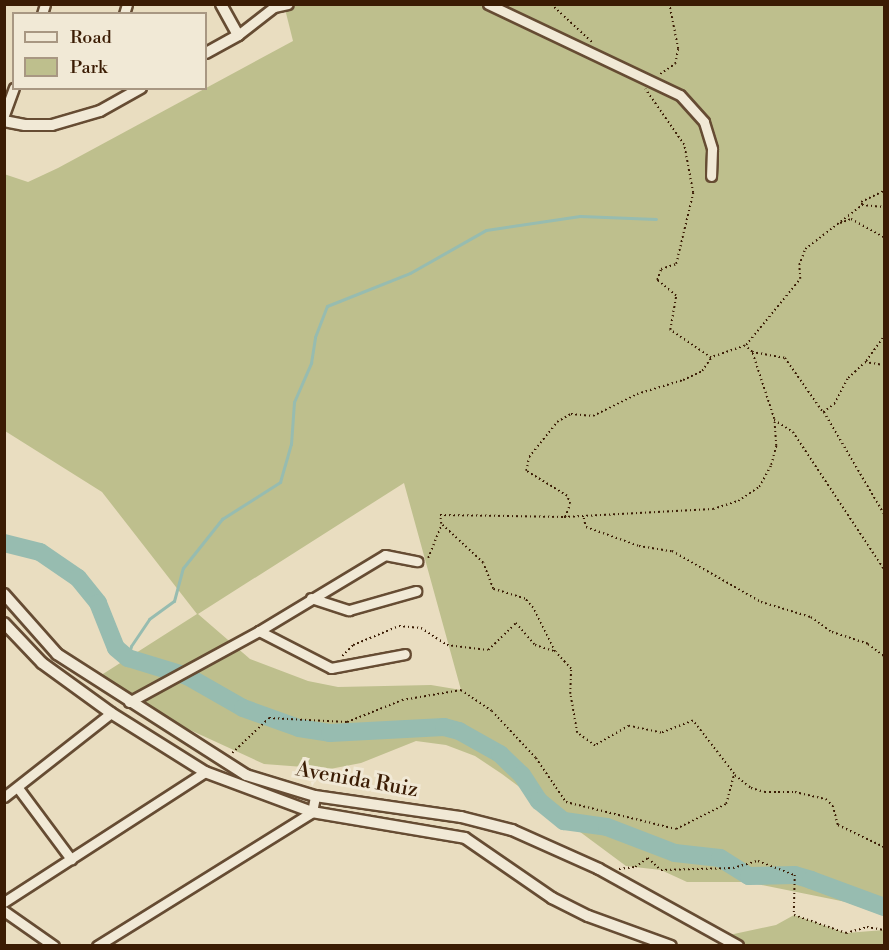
<!DOCTYPE html>
<style>
body{margin:0}
#map{position:relative;width:889px;height:950px;overflow:hidden;background:#e9ddc0;font-family:"Libre Bodoni",serif}
div>[style]{position:absolute}
.green>*{inset:0;background:#bebf8d}
.stream>*{height:3px;margin:-1.5px;padding:0 1.5px;transform-origin:1.5px;border-radius:1.5px;background:#97bcb0}
.river>*{height:18px;margin:-9px;padding:0 9px;transform-origin:9px;border-radius:9px;background:#97bcb0}
.path>*{height:1.5px;margin-top:-0.75px;transform-origin:0;background:repeating-linear-gradient(90deg,#3b1c04 0 1.5px,transparent 0 4.5px)}
.roads{filter:drop-shadow(2px 0 #664c33) drop-shadow(-2px 0 #664c33) drop-shadow(0 2px #664c33) drop-shadow(0 -2px #664c33)}
.minor>*{height:9px;margin:-4.5px;padding:0 4.5px;transform-origin:4.5px;border-radius:4.5px;background:#f1e9d6}
.tertiary>*{height:10px;margin:-5px;padding:0 5px;transform-origin:5px;border-radius:5px;background:#f1e9d6}
span{translate:-50% -50%;white-space:nowrap;text-align:center;line-height:1.15;-webkit-text-stroke:6px #f1e9d6;paint-order:stroke}
.street-label{font-size:21px;color:#3b1c04}
.frame{position:absolute;inset:0;border:6px solid #3b1c04;pointer-events:none}
.legend{position:absolute;left:12px;top:12px;width:195px;height:78px;box-sizing:border-box;background:#f1e9d6;border:2px solid #a89782;margin:0;padding:8px 10px;list-style:none;font-size:18px;color:#3b1c04}
.legend li{display:flex;align-items:center;gap:12px;height:30px}
.legend b{width:30px;border:2px solid #a89782}
</style>
<div id="map">
<div class="green">
<div style="clip-path:polygon(evenodd,284px 5px,884px 5px,884px 916px,846px 902px,747px 882px,687px 882px,661px 870px,626px 866px,502px 774px,475px 756px,446px 745px,416px 741px,361px 763px,330px 769px,264px 764px,129px 702px,92px 681px,197px 614px,102px 492px,5px 431px,4px 174px,28px 182px,58px 168px,293px 41px,284px 5px,404px 483px,461px 690px,431px 685px,338px 687px,308px 681px,250px 659px,198px 614px,404px 483px)"></div>
<div style="clip-path:polygon(794px 915px,846px 933px,884px 930px,884px 945px,728px 945px,720px 937px,776px 925px)"></div>
</div>
<div class="stream">
<div style="left:128px;top:658px;width:12px;rotate:-76deg"></div>
<div style="left:131px;top:646px;width:32px;rotate:-56deg"></div>
<div style="left:149px;top:619px;width:31px;rotate:-36deg"></div>
<div style="left:174px;top:601px;width:34px;rotate:-75deg"></div>
<div style="left:183px;top:568px;width:63px;rotate:-51.5deg"></div>
<div style="left:222px;top:519px;width:69px;rotate:-32.5deg"></div>
<div style="left:280px;top:482px;width:40px;rotate:-74deg"></div>
<div style="left:291px;top:444px;width:42px;rotate:-85.9deg"></div>
<div style="left:294px;top:402px;width:43px;rotate:-66.4deg"></div>
<div style="left:311px;top:363px;width:26px;rotate:-81deg"></div>
<div style="left:315px;top:337px;width:33px;rotate:-69deg"></div>
<div style="left:327px;top:306px;width:89px;rotate:-21.7deg"></div>
<div style="left:410px;top:273px;width:87px;rotate:-29.5deg"></div>
<div style="left:486px;top:230px;width:95px;rotate:-8.5deg"></div>
<div style="left:580px;top:216px;width:76px;rotate:2.3deg"></div>
</div>
<div class="river">
<div style="left:4px;top:543px;width:37px;rotate:14deg"></div>
<div style="left:40px;top:552px;width:46px;rotate:34.4deg"></div>
<div style="left:78px;top:578px;width:32px;rotate:51deg"></div>
<div style="left:98px;top:603px;width:48px;rotate:68.2deg"></div>
<div style="left:116px;top:648px;width:16px;rotate:40deg"></div>
<div style="left:128px;top:658px;width:62px;rotate:17deg"></div>
<div style="left:187px;top:676px;width:64px;rotate:29.7deg"></div>
<div style="left:243px;top:708px;width:59px;rotate:19.7deg"></div>
<div style="left:299px;top:728px;width:31px;rotate:9deg"></div>
<div style="left:330px;top:733px;width:114px;rotate:-3deg"></div>
<div style="left:444px;top:727px;width:16px;rotate:15deg"></div>
<div style="left:459px;top:731px;width:47px;rotate:29.3deg"></div>
<div style="left:500px;top:754px;width:30px;rotate:44deg"></div>
<div style="left:522px;top:775px;width:31px;rotate:57deg"></div>
<div style="left:539px;top:801px;width:32px;rotate:39deg"></div>
<div style="left:564px;top:821px;width:43px;rotate:7.9deg"></div>
<div style="left:607px;top:827px;width:73px;rotate:20.9deg"></div>
<div style="left:675px;top:853px;width:45px;rotate:6.3deg"></div>
<div style="left:720px;top:858px;width:34px;rotate:32deg"></div>
<div style="left:749px;top:876px;width:46px;rotate:-1.2deg"></div>
<div style="left:795px;top:875px;width:17px;rotate:17deg"></div>
<div style="left:811px;top:880px;width:78px;rotate:20.3deg"></div>
</div>
<div class="path">
<div style="left:551px;top:4px;width:56px;rotate:42.8deg"></div>
<div style="left:660px;top:74px;width:18px;rotate:-34deg"></div>
<div style="left:675px;top:64px;width:15px;rotate:-79deg"></div>
<div style="left:678px;top:49px;width:46px;rotate:-101.3deg"></div>
<div style="left:862px;top:205px;width:22px;rotate:5deg"></div>
<div style="left:840px;top:223px;width:12px;rotate:-20deg"></div>
<div style="left:851px;top:219px;width:38px;rotate:29deg"></div>
<div style="left:746px;top:345px;width:85px;rotate:-50.7deg"></div>
<div style="left:800px;top:279px;width:14px;rotate:-94deg"></div>
<div style="left:799px;top:265px;width:17px;rotate:-69deg"></div>
<div style="left:805px;top:249px;width:72px;rotate:-37.7deg"></div>
<div style="left:862px;top:205px;width:3px;rotate:-108deg"></div>
<div style="left:861px;top:202px;width:25px;rotate:-26deg"></div>
<div style="left:752px;top:352px;width:34px;rotate:10deg"></div>
<div style="left:785px;top:358px;width:66px;rotate:54.9deg"></div>
<div style="left:823px;top:412px;width:14px;rotate:-36deg"></div>
<div style="left:834px;top:404px;width:30px;rotate:-62deg"></div>
<div style="left:848px;top:378px;width:23px;rotate:-43deg"></div>
<div style="left:865px;top:362px;width:19px;rotate:9deg"></div>
<div style="left:866px;top:361px;width:31px;rotate:-54deg"></div>
<div style="left:824px;top:412px;width:118px;rotate:59.5deg"></div>
<div style="left:774px;top:420px;width:22px;rotate:32deg"></div>
<div style="left:793px;top:432px;width:164px;rotate:56.4deg"></div>
<div style="left:565px;top:517px;width:14px;rotate:-69deg"></div>
<div style="left:570px;top:504px;width:9px;rotate:-111deg"></div>
<div style="left:567px;top:496px;width:48px;rotate:-148.6deg"></div>
<div style="left:526px;top:471px;width:14px;rotate:-78deg"></div>
<div style="left:529px;top:457px;width:45px;rotate:-51.3deg"></div>
<div style="left:557px;top:422px;width:16px;rotate:-30deg"></div>
<div style="left:571px;top:414px;width:22px;rotate:5deg"></div>
<div style="left:593px;top:416px;width:49px;rotate:-26.6deg"></div>
<div style="left:637px;top:394px;width:48px;rotate:-16.9deg"></div>
<div style="left:683px;top:380px;width:21px;rotate:-25deg"></div>
<div style="left:702px;top:371px;width:16px;rotate:-55deg"></div>
<div style="left:584px;top:518px;width:9px;rotate:77deg"></div>
<div style="left:586px;top:527px;width:56px;rotate:19.7deg"></div>
<div style="left:639px;top:546px;width:33px;rotate:9deg"></div>
<div style="left:672px;top:551px;width:103px;rotate:29.8deg"></div>
<div style="left:761px;top:602px;width:52px;rotate:16.7deg"></div>
<div style="left:811px;top:617px;width:26px;rotate:36deg"></div>
<div style="left:832px;top:632px;width:38px;rotate:18deg"></div>
<div style="left:868px;top:644px;width:20px;rotate:37deg"></div>
<div style="left:428px;top:558px;width:35px;rotate:-68deg"></div>
<div style="left:342px;top:656px;width:16px;rotate:-45deg"></div>
<div style="left:353px;top:645px;width:50px;rotate:-22.4deg"></div>
<div style="left:399px;top:626px;width:22px;rotate:5deg"></div>
<div style="left:421px;top:628px;width:31px;rotate:33deg"></div>
<div style="left:447px;top:645px;width:41px;rotate:7deg"></div>
<div style="left:488px;top:650px;width:39px;rotate:-44deg"></div>
<div style="left:516px;top:623px;width:29px;rotate:49deg"></div>
<div style="left:535px;top:645px;width:20px;rotate:18deg"></div>
<div style="left:232px;top:753px;width:51px;rotate:-43.4deg"></div>
<div style="left:269px;top:718px;width:78px;rotate:2.9deg"></div>
<div style="left:347px;top:722px;width:59px;rotate:-21.8deg"></div>
<div style="left:402px;top:700px;width:60px;rotate:-9.6deg"></div>
<div style="left:461px;top:690px;width:37px;rotate:34deg"></div>
<div style="left:492px;top:711px;width:64px;rotate:46.9deg"></div>
<div style="left:536px;top:758px;width:53px;rotate:55.7deg"></div>
<div style="left:566px;top:802px;width:113px;rotate:13.8deg"></div>
<div style="left:676px;top:829px;width:56px;rotate:-26.6deg"></div>
<div style="left:726px;top:804px;width:31px;rotate:-75deg"></div>
<div style="left:734px;top:774px;width:67px;rotate:-127.7deg"></div>
<div style="left:693px;top:721px;width:34px;rotate:159deg"></div>
<div style="left:661px;top:733px;width:33px;rotate:-168deg"></div>
<div style="left:629px;top:726px;width:39px;rotate:150deg"></div>
<div style="left:595px;top:746px;width:22px;rotate:-144deg"></div>
<div style="left:577px;top:733px;width:40px;rotate:-100deg"></div>
<div style="left:570px;top:694px;width:25px;rotate:-88deg"></div>
<div style="left:571px;top:669px;width:23px;rotate:-133deg"></div>
<div style="left:555px;top:652px;width:49px;rotate:-116.6deg"></div>
<div style="left:533px;top:608px;width:12px;rotate:-132deg"></div>
<div style="left:525px;top:599px;width:34px;rotate:-163deg"></div>
<div style="left:493px;top:589px;width:28px;rotate:-111deg"></div>
<div style="left:483px;top:563px;width:57px;rotate:-137.1deg"></div>
<div style="left:441px;top:524px;width:9px;rotate:-96deg"></div>
<div style="left:440px;top:515px;width:124px;rotate:0.9deg"></div>
<div style="left:564px;top:517px;width:149px;rotate:-3.1deg"></div>
<div style="left:713px;top:509px;width:26px;rotate:-18deg"></div>
<div style="left:738px;top:501px;width:25px;rotate:-34deg"></div>
<div style="left:759px;top:487px;width:25px;rotate:-61deg"></div>
<div style="left:771px;top:465px;width:20px;rotate:-75deg"></div>
<div style="left:776px;top:446px;width:27px;rotate:-94deg"></div>
<div style="left:774px;top:419px;width:71px;rotate:-108.2deg"></div>
<div style="left:752px;top:352px;width:9px;rotate:-139deg"></div>
<div style="left:745px;top:346px;width:36px;rotate:161deg"></div>
<div style="left:711px;top:358px;width:50px;rotate:-145.7deg"></div>
<div style="left:670px;top:330px;width:35px;rotate:-80deg"></div>
<div style="left:676px;top:296px;width:25px;rotate:-140deg"></div>
<div style="left:657px;top:280px;width:12px;rotate:-70deg"></div>
<div style="left:661px;top:269px;width:16px;rotate:-18deg"></div>
<div style="left:676px;top:264px;width:73px;rotate:-76.5deg"></div>
<div style="left:693px;top:193px;width:49px;rotate:-100.6deg"></div>
<div style="left:684px;top:145px;width:68px;rotate:-124.9deg"></div>
<div style="left:735px;top:775px;width:21px;rotate:39deg"></div>
<div style="left:751px;top:788px;width:15px;rotate:16deg"></div>
<div style="left:765px;top:792px;width:30px"></div>
<div style="left:795px;top:792px;width:32px;rotate:13deg"></div>
<div style="left:826px;top:799px;width:10px;rotate:45deg"></div>
<div style="left:833px;top:806px;width:20px;rotate:75deg"></div>
<div style="left:838px;top:825px;width:51px;rotate:25.6deg"></div>
<div style="left:619px;top:869px;width:16px;rotate:-7deg"></div>
<div style="left:635px;top:867px;width:16px;rotate:-35deg"></div>
<div style="left:648px;top:858px;width:18px;rotate:43deg"></div>
<div style="left:661px;top:870px;width:72px;rotate:-1.6deg"></div>
<div style="left:733px;top:868px;width:26px;rotate:-16deg"></div>
<div style="left:758px;top:861px;width:40px;rotate:21deg"></div>
<div style="left:795px;top:875px;width:40px;rotate:91.4deg"></div>
<div style="left:794px;top:915px;width:55px;rotate:19.1deg"></div>
<div style="left:846px;top:933px;width:22px;rotate:-16deg"></div>
<div style="left:867px;top:927px;width:17px;rotate:10deg"></div>
</div>
<div class="roads">
<div class="minor">
<div style="left:488px;top:4px;width:212px;rotate:25.4deg"></div>
<div style="left:680px;top:95px;width:36px;rotate:48deg"></div>
<div style="left:704px;top:122px;width:28px;rotate:73deg"></div>
<div style="left:712px;top:149px;width:27px;rotate:92deg"></div>
<div style="left:42px;top:14px;width:10px;rotate:-73deg"></div>
<div style="left:124px;top:14px;width:10px;rotate:-73deg"></div>
<div style="left:238px;top:35px;width:46px;rotate:-37.9deg"></div>
<div style="left:274px;top:7px;width:14px;rotate:-12deg"></div>
<div style="left:4px;top:115px;width:29px;rotate:-70deg"></div>
<div style="left:311px;top:598px;width:40px;rotate:18deg"></div>
<div style="left:349px;top:610px;width:70px;rotate:-15.8deg"></div>
<div style="left:259px;top:631px;width:81px;rotate:27.2deg"></div>
<div style="left:331px;top:668px;width:75px;rotate:-10.7deg"></div>
<div style="left:129px;top:702px;width:148px;rotate:-28.6deg"></div>
<div style="left:259px;top:631px;width:147px;rotate:-31.1deg"></div>
<div style="left:385px;top:555px;width:33px;rotate:11deg"></div>
<div style="left:18px;top:788px;width:89px;rotate:53.3deg"></div>
<div style="left:4px;top:797px;width:136px;rotate:-38.1deg"></div>
<div style="left:4px;top:902px;width:239px;rotate:-32.9deg"></div>
<div style="left:4px;top:911px;width:61px;rotate:35deg"></div>
<div style="left:97px;top:946px;width:253px;rotate:-31.9deg"></div>
<div style="left:312px;top:812px;width:16px;rotate:-79deg"></div>
</div>
<div class="tertiary">
<div style="left:206px;top:53px;width:37px;rotate:-29deg"></div>
<div style="left:238px;top:35px;width:35px;rotate:-119deg"></div>
<div style="left:4px;top:121px;width:21px;rotate:11deg"></div>
<div style="left:25px;top:125px;width:27px"></div>
<div style="left:52px;top:125px;width:50px;rotate:-16.3deg"></div>
<div style="left:100px;top:111px;width:47px;rotate:-29.3deg"></div>
<div style="left:4px;top:594px;width:80px;rotate:48.5deg"></div>
<div style="left:57px;top:654px;width:224px;rotate:32.6deg"></div>
<div style="left:246px;top:775px;width:72px;rotate:16.9deg"></div>
<div style="left:315px;top:796px;width:148px;rotate:8.2deg"></div>
<div style="left:461px;top:817px;width:53px;rotate:14.3deg"></div>
<div style="left:512px;top:830px;width:95px;rotate:24.1deg"></div>
<div style="left:599px;top:869px;width:159px;rotate:29deg"></div>
<div style="left:4px;top:623px;width:55px;rotate:46.5deg"></div>
<div style="left:42px;top:663px;width:85px;rotate:35.9deg"></div>
<div style="left:111px;top:713px;width:111px;rotate:32.1deg"></div>
<div style="left:205px;top:772px;width:114px;rotate:20.5deg"></div>
<div style="left:312px;top:812px;width:155px;rotate:9.6deg"></div>
<div style="left:465px;top:838px;width:106px;rotate:34.6deg"></div>
<div style="left:552px;top:898px;width:40px;rotate:26.6deg"></div>
<div style="left:588px;top:916px;width:88px;rotate:19.9deg"></div>
</div>
</div>
<div class="street-label">
<span style="left:357px;top:780px;rotate:10deg">Avenida Ruiz</span>
</div>
<div class="frame"></div>
<ul class="legend">
<li><b style="height:8px;background:#f1e9d6"></b>Road</li>
<li><b style="height:16px;background:#bebf8d"></b>Park</li>
</ul>
</div>
